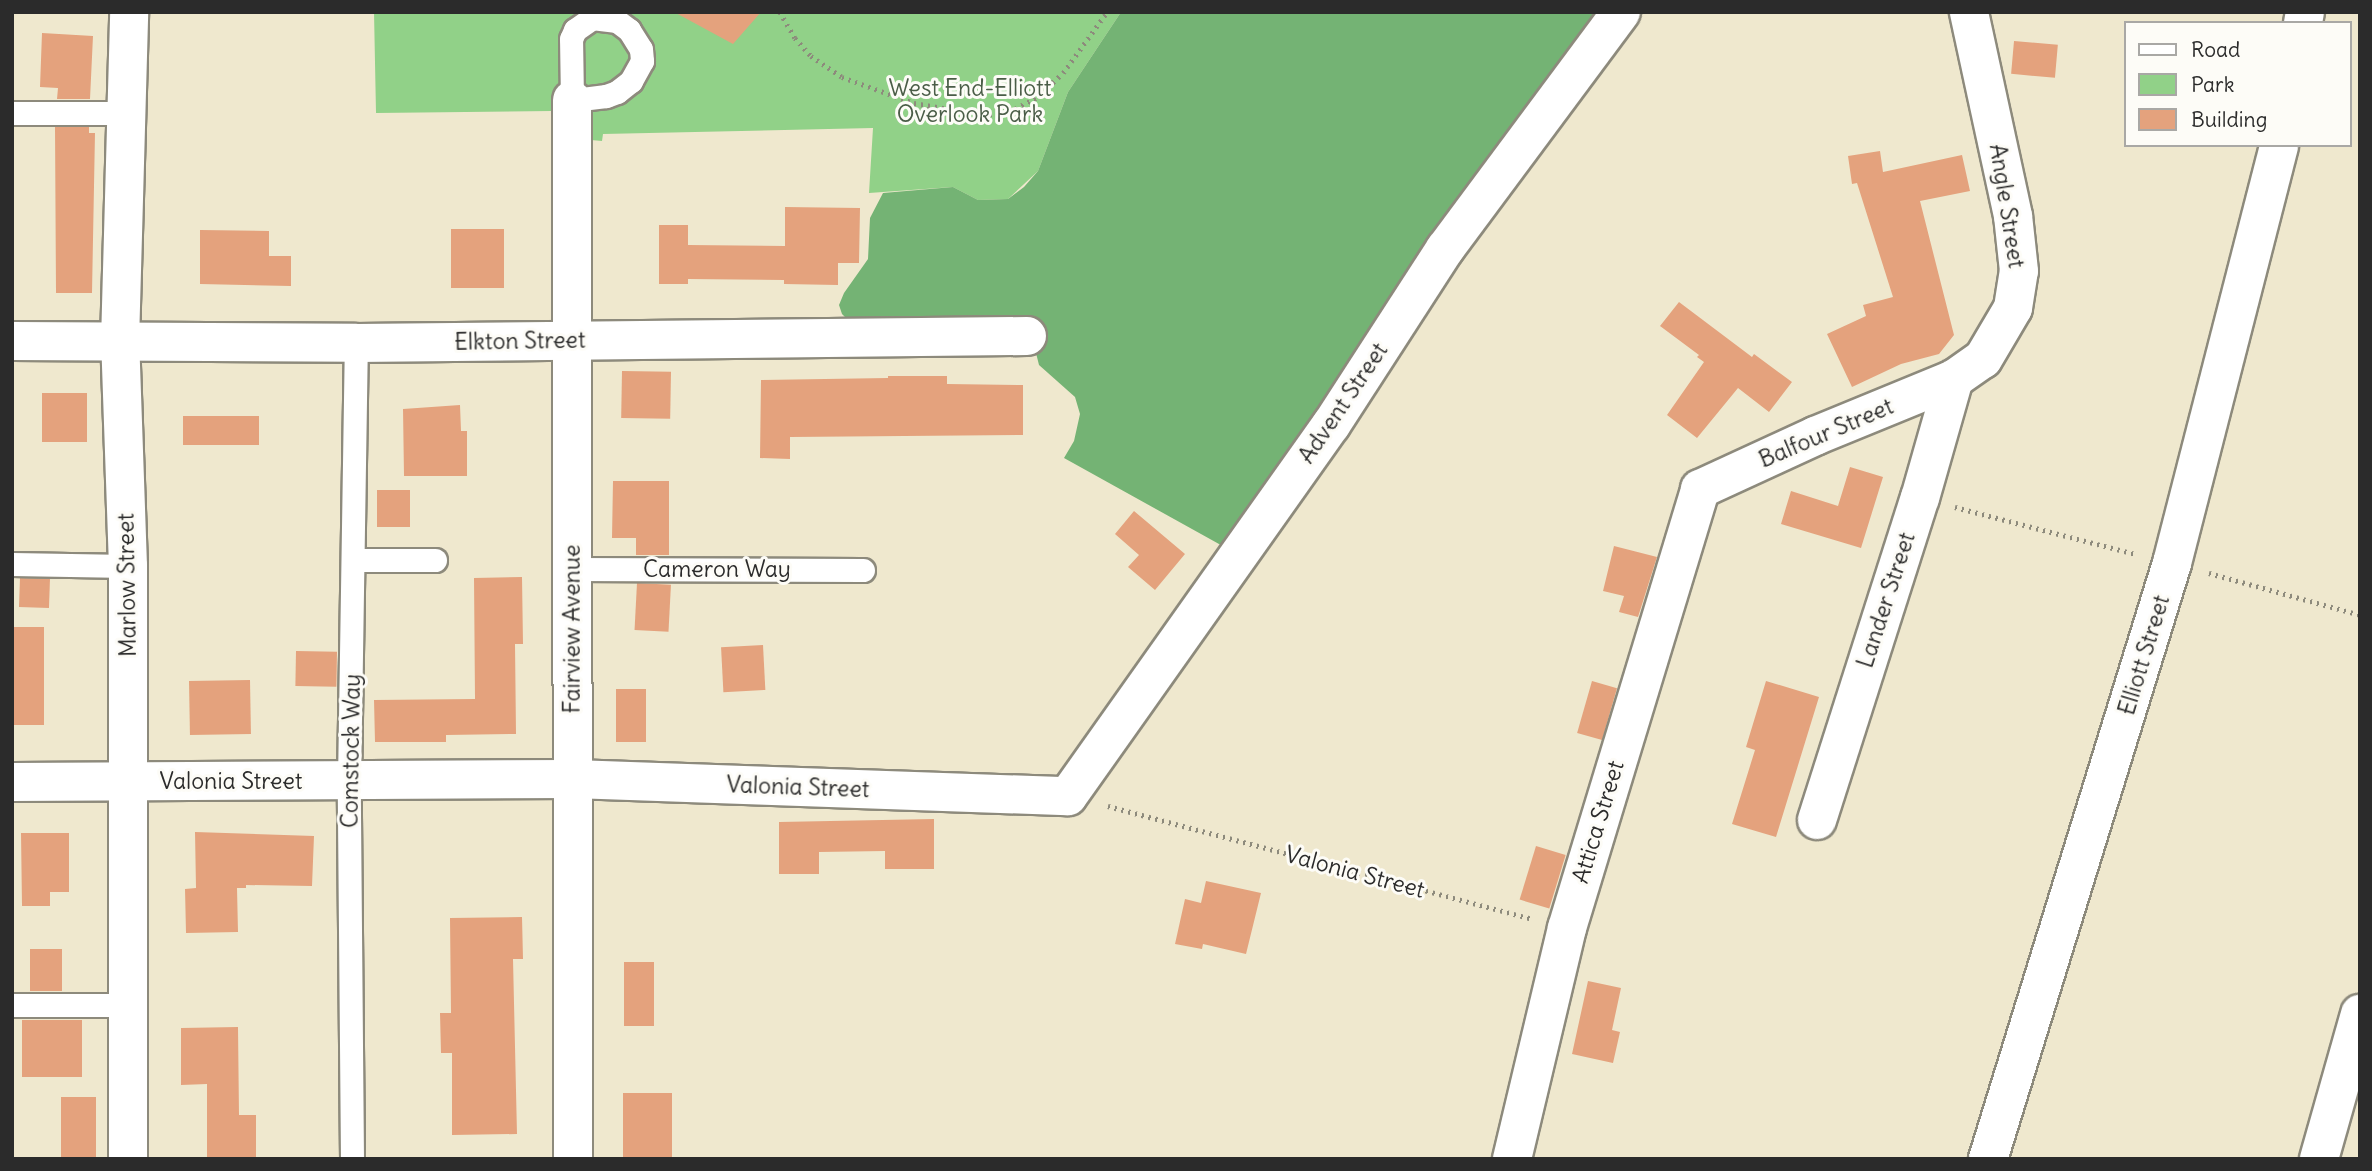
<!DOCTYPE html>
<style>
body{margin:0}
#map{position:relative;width:2372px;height:1171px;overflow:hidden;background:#efe8ce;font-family:Delius,sans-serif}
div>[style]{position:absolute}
.green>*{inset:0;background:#91d188}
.forest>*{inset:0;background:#74b374}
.building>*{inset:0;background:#e4a27d;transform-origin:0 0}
.path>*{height:4.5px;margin-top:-2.25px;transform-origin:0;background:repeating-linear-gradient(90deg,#8d8a7c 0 2px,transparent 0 7px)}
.roads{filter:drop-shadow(2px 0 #8d8a7c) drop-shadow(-2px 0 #8d8a7c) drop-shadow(0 2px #8d8a7c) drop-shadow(0 -2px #8d8a7c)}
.service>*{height:23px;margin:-11.5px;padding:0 11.5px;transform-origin:11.5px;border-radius:11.5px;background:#fff}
.minor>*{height:38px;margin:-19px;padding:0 19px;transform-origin:19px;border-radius:19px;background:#fff}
.tertiary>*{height:38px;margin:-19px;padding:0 19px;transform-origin:19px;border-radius:19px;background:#fff}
span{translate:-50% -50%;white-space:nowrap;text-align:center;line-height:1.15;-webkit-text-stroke:6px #fdfcf7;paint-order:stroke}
.park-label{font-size:23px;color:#4a5d47}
.street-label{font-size:23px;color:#2b2b2b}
.frame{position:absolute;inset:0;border:14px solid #2b2b2b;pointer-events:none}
.legend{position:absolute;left:2124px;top:21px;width:228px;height:126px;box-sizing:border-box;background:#fdfcf7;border:2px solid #a9a8a5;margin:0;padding:9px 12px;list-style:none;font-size:21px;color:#2b2b2b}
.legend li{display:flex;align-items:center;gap:14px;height:35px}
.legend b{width:35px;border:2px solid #a9a8a5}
</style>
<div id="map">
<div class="green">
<div style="clip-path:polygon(374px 12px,1121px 12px,1068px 92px,1038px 171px,1008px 199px,978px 200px,953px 187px,869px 193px,873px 128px,603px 134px,602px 141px,591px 140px,551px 111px,376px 113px)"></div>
</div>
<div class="forest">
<div style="clip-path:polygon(1121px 12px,1600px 12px,1228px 549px,1064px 458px,1074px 441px,1080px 414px,1075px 397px,1039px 365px,1035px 349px,850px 322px,842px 314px,839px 305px,844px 293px,868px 259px,870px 218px,883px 193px,953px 187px,978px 200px,1008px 199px,1024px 187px,1038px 171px,1068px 92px)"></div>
</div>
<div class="building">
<div style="clip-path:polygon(674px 12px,761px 12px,733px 44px)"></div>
<div style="clip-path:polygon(42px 33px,93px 36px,90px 99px,57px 99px,58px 88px,40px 87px)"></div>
<div style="left:2014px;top:41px;width:44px;height:33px;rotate:5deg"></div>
<div style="clip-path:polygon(55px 127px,89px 127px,89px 133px,95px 133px,92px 293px,56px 293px)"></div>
<div style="clip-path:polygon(1880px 151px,1883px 172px,1962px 155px,1970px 191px,1920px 201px,1954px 335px,1939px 354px,1901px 364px,1852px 387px,1827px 334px,1866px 316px,1863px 305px,1893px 297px,1857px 183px,1852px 184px,1848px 156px)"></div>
<div style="clip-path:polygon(785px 207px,860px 208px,859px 263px,838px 263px,838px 285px,784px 284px,784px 280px,688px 279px,688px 284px,659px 284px,659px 225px,688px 225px,688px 245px,785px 246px)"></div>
<div style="left:451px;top:229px;width:53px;height:59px"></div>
<div style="clip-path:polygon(200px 230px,269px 231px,269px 256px,291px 256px,291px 286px,200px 284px)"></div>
<div style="clip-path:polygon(1679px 302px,1752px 357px,1754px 354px,1792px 382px,1769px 412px,1738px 388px,1697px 438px,1667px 415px,1704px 362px,1697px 357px,1699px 355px,1660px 326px)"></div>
<div style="left:622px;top:371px;width:49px;height:47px;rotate:1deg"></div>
<div style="clip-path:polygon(888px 376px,947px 376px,947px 384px,1023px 385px,1023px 435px,790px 437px,790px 459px,760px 458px,761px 380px,888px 378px)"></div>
<div style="left:42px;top:393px;width:45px;height:49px"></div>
<div style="clip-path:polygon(460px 405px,461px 431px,467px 431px,467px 476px,404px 476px,403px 409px)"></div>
<div style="left:259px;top:416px;width:29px;height:76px;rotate:90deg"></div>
<div style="clip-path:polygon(1850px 467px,1883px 477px,1861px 548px,1781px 524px,1791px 491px,1838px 506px)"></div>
<div style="clip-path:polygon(613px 481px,669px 481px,669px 555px,636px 555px,636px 538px,612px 538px)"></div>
<div style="left:377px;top:490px;width:33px;height:37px"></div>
<div style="clip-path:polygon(1134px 511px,1185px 554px,1155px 590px,1128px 567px,1139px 555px,1115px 534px)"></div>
<div style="clip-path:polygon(1614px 546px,1657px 557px,1638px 617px,1619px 612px,1624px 596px,1603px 591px)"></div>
<div style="clip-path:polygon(522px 577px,523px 644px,515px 644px,516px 734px,446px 735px,446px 742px,375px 742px,374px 700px,475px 699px,474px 578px)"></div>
<div style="left:20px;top:578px;width:30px;height:29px;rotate:2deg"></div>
<div style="left:637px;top:583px;width:34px;height:47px;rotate:3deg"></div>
<div style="left:13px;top:627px;width:31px;height:98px"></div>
<div style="left:763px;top:645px;width:45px;height:42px;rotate:87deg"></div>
<div style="left:296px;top:651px;width:41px;height:35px;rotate:1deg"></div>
<div style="left:250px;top:680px;width:54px;height:61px;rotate:89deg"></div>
<div style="left:1592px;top:681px;width:26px;height:54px;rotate:16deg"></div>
<div style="clip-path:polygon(1766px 681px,1819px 697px,1776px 837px,1732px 824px,1755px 750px,1746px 747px)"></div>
<div style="left:616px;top:689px;width:30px;height:53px"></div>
<div style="clip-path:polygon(934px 819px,934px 869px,885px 869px,885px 851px,819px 852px,819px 874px,779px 874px,779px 822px)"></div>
<div style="clip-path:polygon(195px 832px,314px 836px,312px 886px,246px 885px,246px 888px,237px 888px,238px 932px,186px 933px,185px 889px,196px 888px)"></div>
<div style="clip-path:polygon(21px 833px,69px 833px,69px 892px,50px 892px,50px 906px,22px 906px)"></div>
<div style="left:1536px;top:846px;width:31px;height:56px;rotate:17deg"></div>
<div style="clip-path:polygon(1206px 881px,1261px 893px,1246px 954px,1203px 944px,1202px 949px,1175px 944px,1185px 899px,1201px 903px)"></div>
<div style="clip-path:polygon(522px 917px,523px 959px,513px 959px,517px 1134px,452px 1135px,452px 1053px,441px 1053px,440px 1013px,451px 1013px,450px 918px)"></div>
<div style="left:30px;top:949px;width:32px;height:42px"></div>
<div style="left:624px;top:962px;width:30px;height:64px"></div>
<div style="clip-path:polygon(1588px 981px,1621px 988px,1612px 1030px,1620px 1032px,1613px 1063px,1572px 1054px)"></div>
<div style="left:22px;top:1020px;width:60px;height:57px"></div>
<div style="clip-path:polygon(238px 1027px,239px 1115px,256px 1115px,256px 1159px,207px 1159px,207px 1084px,181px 1085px,181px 1028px)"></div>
<div style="left:623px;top:1093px;width:49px;height:66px"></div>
<div style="left:61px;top:1097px;width:35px;height:62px"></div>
</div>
<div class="path">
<div style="left:780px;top:12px;width:30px;rotate:60deg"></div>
<div style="left:795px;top:38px;width:24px;rotate:48deg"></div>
<div style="left:811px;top:56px;width:37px;rotate:34deg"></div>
<div style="left:842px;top:77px;width:77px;rotate:19.9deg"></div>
<div style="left:914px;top:103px;width:70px;rotate:9.9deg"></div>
<div style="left:983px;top:115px;width:26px;rotate:-7deg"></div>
<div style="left:1009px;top:112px;width:32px;rotate:-28deg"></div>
<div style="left:1037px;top:97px;width:35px;rotate:-43deg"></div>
<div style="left:1063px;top:73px;width:75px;rotate:-54.2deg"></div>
<div style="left:1955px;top:507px;width:187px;rotate:14.6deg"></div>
<div style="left:2209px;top:573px;width:157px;rotate:15.5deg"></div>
<div style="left:1108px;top:806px;width:439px;rotate:14.9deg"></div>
</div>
<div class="roads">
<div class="service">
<div style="left:592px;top:18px;width:25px;rotate:7deg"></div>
<div style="left:617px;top:21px;width:15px;rotate:37deg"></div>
<div style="left:629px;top:30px;width:22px;rotate:58deg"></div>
<div style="left:641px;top:49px;width:12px;rotate:85deg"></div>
<div style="left:642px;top:61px;width:23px;rotate:119deg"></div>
<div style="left:631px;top:81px;width:18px;rotate:142deg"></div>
<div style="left:617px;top:92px;width:12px;rotate:160deg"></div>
<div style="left:606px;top:96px;width:34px;rotate:173deg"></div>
<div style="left:572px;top:100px;width:61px;rotate:-90.9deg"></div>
<div style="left:571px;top:39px;width:10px;rotate:-66deg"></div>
<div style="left:575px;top:30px;width:21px;rotate:-35deg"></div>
<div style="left:12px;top:113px;width:115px"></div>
<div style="left:354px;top:560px;width:81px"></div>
<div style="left:12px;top:564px;width:116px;rotate:1deg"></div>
<div style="left:571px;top:569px;width:292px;rotate:0.2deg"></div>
<div style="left:12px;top:1005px;width:115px"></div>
<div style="left:352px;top:1159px;width:377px;rotate:-90.5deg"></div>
<div style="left:349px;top:782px;width:439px;rotate:-89.1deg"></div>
</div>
<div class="minor">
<div style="left:2303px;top:23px;width:11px;rotate:-80deg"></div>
<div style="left:572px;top:100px;width:1059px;rotate:89.95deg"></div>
<div style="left:12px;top:341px;width:344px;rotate:0.3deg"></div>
<div style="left:356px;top:343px;width:671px;rotate:-0.6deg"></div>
<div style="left:12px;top:782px;width:561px;rotate:-0.31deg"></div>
<div style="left:573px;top:779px;width:495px;rotate:2deg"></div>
<div style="left:1068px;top:796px;width:455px;rotate:-54.7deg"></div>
<div style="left:1331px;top:425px;width:210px;rotate:-57.1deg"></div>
<div style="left:1445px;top:249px;width:295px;rotate:-53.4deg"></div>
<div style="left:1817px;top:820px;width:338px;rotate:-72.3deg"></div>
<div style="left:1920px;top:498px;width:124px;rotate:-74.1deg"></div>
<div style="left:128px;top:1159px;width:593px;rotate:-90deg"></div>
<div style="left:128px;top:566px;width:224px;rotate:-92deg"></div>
<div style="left:120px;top:342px;width:330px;rotate:-88.4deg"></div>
<div style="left:1512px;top:1159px;width:237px;rotate:-76.6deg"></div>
<div style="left:1567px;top:928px;width:459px;rotate:-73.1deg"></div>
<div style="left:1700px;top:489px;width:127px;rotate:-24.7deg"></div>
<div style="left:1815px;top:436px;width:150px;rotate:-22.3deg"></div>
<div style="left:1954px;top:379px;width:35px;rotate:-35deg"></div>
<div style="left:1983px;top:359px;width:59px;rotate:-59.5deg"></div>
<div style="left:2013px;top:308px;width:37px;rotate:-81deg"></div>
<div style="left:2019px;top:271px;width:55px;rotate:-96.2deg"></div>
<div style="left:2013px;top:216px;width:209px;rotate:-102.2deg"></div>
<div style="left:1988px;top:1159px;width:624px;rotate:-72.84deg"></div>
<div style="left:2172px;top:563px;width:431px;rotate:-75.6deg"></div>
</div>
<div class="tertiary">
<div style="left:2319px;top:1159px;width:151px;rotate:-74.2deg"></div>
</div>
</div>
<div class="park-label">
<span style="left:970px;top:101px">West End-Elliott<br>Overlook Park</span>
</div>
<div class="street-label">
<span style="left:2007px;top:206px;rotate:81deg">Angle Street</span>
<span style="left:520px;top:341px;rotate:-1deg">Elkton Street</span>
<span style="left:1343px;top:403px;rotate:-56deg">Advent Street</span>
<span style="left:1826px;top:433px;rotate:-23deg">Balfour Street</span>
<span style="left:717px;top:569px">Cameron Way</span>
<span style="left:127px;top:585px;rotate:-91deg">Marlow Street</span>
<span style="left:1886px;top:600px;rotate:-72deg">Lander Street</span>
<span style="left:572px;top:629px;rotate:-90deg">Fairview Avenue</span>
<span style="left:2144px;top:655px;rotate:-73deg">Elliott Street</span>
<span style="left:351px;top:751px;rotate:-89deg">Comstock Way</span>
<span style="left:231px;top:781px">Valonia Street</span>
<span style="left:798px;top:787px;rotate:2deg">Valonia Street</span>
<span style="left:1598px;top:822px;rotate:-73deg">Attica Street</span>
<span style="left:1355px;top:872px;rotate:15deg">Valonia Street</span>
</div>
<div class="frame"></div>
<ul class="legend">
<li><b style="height:9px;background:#fff"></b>Road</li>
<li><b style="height:19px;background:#91d188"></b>Park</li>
<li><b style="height:19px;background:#e4a27d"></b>Building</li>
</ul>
</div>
